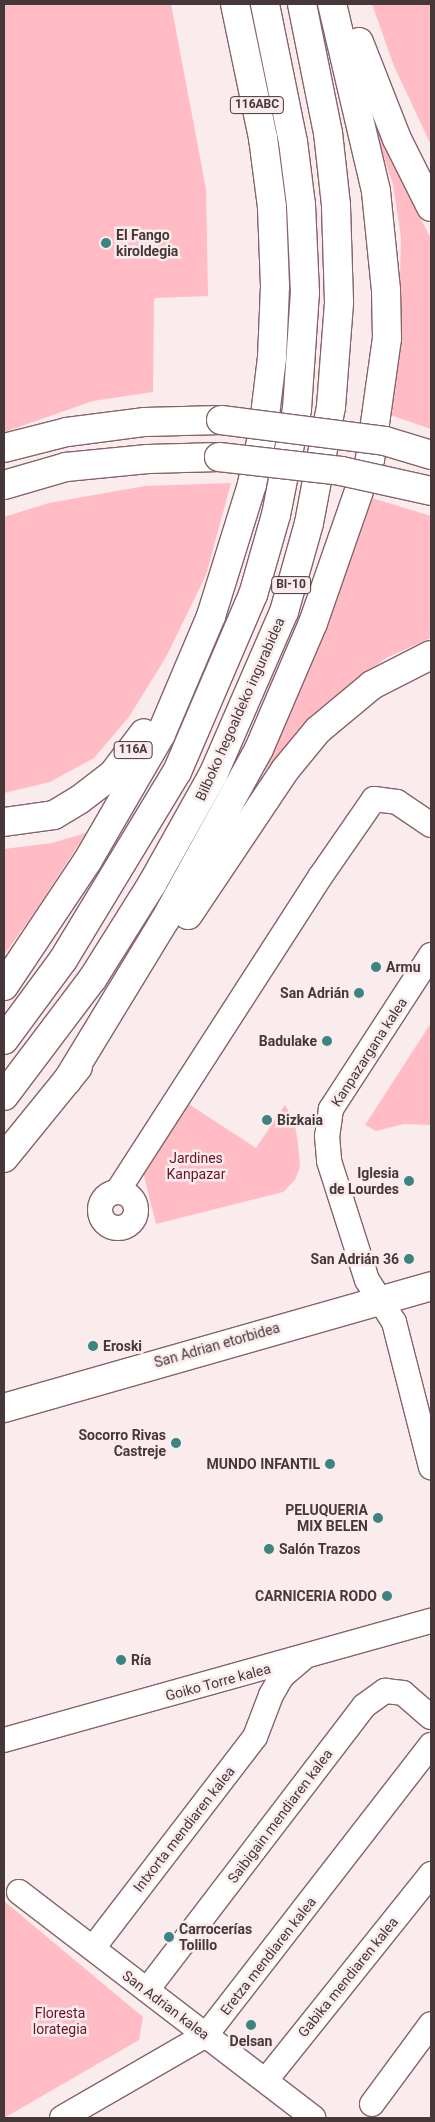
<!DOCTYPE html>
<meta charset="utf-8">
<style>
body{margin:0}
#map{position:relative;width:435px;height:2122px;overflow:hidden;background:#faebec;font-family:Roboto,sans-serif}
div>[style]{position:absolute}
.green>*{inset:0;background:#ffbcc5}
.roads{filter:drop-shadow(1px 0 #856468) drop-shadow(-1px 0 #856468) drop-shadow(0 1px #856468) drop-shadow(0 -1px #856468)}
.minor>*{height:24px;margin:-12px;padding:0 12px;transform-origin:12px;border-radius:12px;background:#fff}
.minor>.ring{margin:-12px;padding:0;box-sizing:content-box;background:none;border:24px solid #fff;border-radius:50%}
.tertiary>*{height:28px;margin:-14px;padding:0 14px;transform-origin:14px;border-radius:14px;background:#fff}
.motorway>*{height:28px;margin:-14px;padding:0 14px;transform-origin:14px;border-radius:14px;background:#fff}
.bridges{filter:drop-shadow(1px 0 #856468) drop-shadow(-1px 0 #856468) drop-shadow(0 1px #856468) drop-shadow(0 -1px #856468)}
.motorway-bridge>*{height:28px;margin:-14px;padding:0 14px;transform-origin:14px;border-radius:14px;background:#fff}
.dots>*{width:14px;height:14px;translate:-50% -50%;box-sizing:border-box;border:2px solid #faebec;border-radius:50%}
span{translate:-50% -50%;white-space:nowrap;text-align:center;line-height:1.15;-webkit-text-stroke:5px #faebec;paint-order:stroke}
.shield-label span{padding:1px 4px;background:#faebec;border:1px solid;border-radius:4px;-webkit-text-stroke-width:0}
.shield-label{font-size:12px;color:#463739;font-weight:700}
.poi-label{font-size:14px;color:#463739;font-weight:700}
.left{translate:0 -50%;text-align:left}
.right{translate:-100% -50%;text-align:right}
.street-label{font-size:14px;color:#463739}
.park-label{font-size:14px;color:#6c112c}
.frame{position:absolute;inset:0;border:5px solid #463739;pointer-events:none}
</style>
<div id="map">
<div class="green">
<div style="clip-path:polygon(4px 4px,171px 4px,206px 189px,208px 296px,154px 298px,153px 392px,93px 401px,4px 432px)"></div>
<div style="clip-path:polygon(372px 4px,431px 4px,431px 145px,394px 66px)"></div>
<div style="clip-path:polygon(371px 118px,431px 239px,431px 429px,390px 415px,398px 362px,401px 237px,393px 185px)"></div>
<div style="clip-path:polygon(231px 483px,206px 575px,166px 657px,129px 717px,94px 758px,50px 782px,4px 793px,4px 517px,49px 503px,145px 486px)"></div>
<div style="clip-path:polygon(372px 498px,431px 516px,431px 638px,386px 658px,320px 708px,260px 776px)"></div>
<div style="clip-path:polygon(86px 833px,36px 910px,4px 955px,4px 849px,52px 843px)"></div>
<div style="clip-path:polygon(431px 1023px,431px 1125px,404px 1124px,376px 1131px,365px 1125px)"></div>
<div style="clip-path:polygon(184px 1101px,256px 1148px,285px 1105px,294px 1120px,298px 1143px,300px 1167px,295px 1180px,283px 1192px,156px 1224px,143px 1172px)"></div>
<div style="clip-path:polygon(4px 1901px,143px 2017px,139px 2040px,4px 2118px)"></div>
</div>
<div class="roads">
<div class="minor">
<div style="left:431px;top:955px;width:184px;rotate:123deg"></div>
<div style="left:331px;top:1109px;width:27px;rotate:98deg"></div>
<div style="left:327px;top:1136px;width:25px;rotate:85deg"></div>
<div style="left:329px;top:1161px;width:125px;rotate:72.3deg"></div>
<div style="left:367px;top:1280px;width:50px;rotate:57.3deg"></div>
<div style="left:394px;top:1322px;width:150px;rotate:75.7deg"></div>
<div class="ring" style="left:100px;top:1192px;width:12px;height:12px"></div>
<div style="left:117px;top:1192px;width:375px;rotate:-57.2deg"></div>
<div style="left:320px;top:877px;width:95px;rotate:-55.3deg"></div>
<div style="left:374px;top:799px;width:23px;rotate:7deg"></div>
<div style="left:397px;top:802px;width:41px;rotate:34.1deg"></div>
<div style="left:4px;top:1740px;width:443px;rotate:-15.6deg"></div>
<div style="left:19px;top:1892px;width:371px;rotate:37.5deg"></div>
<div style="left:93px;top:1948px;width:266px;rotate:-52.5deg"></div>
<div style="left:255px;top:1737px;width:45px;rotate:-69.1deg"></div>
<div style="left:271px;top:1695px;width:22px;rotate:-60deg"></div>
<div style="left:282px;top:1676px;width:25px;rotate:-40deg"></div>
<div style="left:147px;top:1990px;width:357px;rotate:-52.6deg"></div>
<div style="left:364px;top:1706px;width:26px;rotate:-36deg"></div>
<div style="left:385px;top:1691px;width:18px;rotate:6deg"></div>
<div style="left:403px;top:1693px;width:37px;rotate:41deg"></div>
<div style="left:266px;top:2080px;width:264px;rotate:-51.3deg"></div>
<div style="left:372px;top:2104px;width:99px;rotate:-53.6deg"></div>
<div style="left:62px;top:2118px;width:166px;rotate:-30deg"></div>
<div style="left:206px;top:2035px;width:367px;rotate:-52.2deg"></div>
</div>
<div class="tertiary">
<div style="left:4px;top:1408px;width:444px;rotate:-15.9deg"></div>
</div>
<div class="motorway">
<div style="left:359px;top:42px;width:104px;rotate:68.6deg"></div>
<div style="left:397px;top:139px;width:76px;rotate:63.4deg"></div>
<div style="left:4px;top:448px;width:65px;rotate:-14.3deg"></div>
<div style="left:67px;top:432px;width:79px;rotate:-7.3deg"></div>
<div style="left:145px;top:422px;width:76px;rotate:-1.5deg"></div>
<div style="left:4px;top:485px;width:65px;rotate:-16.2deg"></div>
<div style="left:66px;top:467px;width:82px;rotate:-5.6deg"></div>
<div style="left:148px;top:459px;width:71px;rotate:-1.6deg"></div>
<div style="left:4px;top:822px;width:50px;rotate:-8deg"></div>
<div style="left:54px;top:815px;width:29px;rotate:-31deg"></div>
<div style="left:79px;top:800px;width:43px;rotate:-37.4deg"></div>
<div style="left:113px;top:774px;width:51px;rotate:-52.9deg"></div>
<div style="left:188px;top:915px;width:174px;rotate:-56.2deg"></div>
<div style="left:285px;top:770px;width:52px;rotate:-50.5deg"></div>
<div style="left:318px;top:730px;width:70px;rotate:-39.8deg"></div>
<div style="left:372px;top:685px;width:66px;rotate:-27deg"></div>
<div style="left:4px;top:986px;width:151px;rotate:-56.3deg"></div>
<div style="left:88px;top:860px;width:146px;rotate:-59.9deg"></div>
<div style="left:161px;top:734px;width:128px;rotate:-67deg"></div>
<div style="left:211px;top:616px;width:138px;rotate:-72.7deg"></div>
<div style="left:252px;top:484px;width:53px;rotate:-78.1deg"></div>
<div style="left:263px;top:432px;width:75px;rotate:-83.1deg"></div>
<div style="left:272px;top:358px;width:72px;rotate:-87.6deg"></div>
<div style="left:275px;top:286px;width:79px;rotate:-92.2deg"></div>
<div style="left:272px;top:207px;width:70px;rotate:-97.4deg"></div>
<div style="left:263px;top:138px;width:137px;rotate:-101.8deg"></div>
<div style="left:4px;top:1040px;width:99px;rotate:-53.6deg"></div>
<div style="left:63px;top:960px;width:220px;rotate:-58.8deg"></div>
<div style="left:177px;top:772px;width:193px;rotate:-66.8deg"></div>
<div style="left:253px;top:595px;width:83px;rotate:-74deg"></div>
<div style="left:276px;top:515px;width:108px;rotate:-78.8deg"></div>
<div style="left:297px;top:409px;width:116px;rotate:-86.1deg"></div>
<div style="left:305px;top:293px;width:88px;rotate:-92.6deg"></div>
<div style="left:301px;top:205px;width:64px;rotate:-97.2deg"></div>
<div style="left:293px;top:142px;width:141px;rotate:-101.5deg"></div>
<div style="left:67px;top:1081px;width:188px;rotate:-58.7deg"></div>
<div style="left:165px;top:920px;width:195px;rotate:-61.2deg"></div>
<div style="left:259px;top:749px;width:137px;rotate:-66.8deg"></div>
<div style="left:313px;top:623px;width:174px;rotate:-70.8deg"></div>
<div style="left:370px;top:459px;width:122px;rotate:-82deg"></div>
<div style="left:387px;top:338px;width:48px;rotate:-91.2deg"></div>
<div style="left:386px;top:290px;width:100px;rotate:-95.8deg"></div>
<div style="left:376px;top:191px;width:192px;rotate:-103.2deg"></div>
<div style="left:4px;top:1096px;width:148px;rotate:-53deg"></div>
<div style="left:93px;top:978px;width:111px;rotate:-57.9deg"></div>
<div style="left:152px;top:884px;width:125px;rotate:-60.8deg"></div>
<div style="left:213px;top:775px;width:178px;rotate:-66.5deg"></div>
<div style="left:284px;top:612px;width:92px;rotate:-74.3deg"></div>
<div style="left:309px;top:523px;width:118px;rotate:-79.3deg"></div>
<div style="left:331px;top:407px;width:105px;rotate:-85.6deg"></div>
<div style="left:339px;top:302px;width:97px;rotate:-91.8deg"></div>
<div style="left:336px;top:205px;width:72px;rotate:-96.3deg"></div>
<div style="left:328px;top:133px;width:132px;rotate:-101.4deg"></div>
<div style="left:4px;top:1158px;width:117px;rotate:-50.9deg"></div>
</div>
</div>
<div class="bridges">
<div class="motorway-bridge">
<div style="left:221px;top:420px;width:165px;rotate:7.3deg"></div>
<div style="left:385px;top:441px;width:48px;rotate:16.9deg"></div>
<div style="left:219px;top:457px;width:123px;rotate:6.5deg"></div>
<div style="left:341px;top:471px;width:92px;rotate:12.5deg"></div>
</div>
</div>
<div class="dots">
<div style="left:106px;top:243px;background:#3c847f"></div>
<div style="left:376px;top:967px;background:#3c847f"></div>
<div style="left:359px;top:993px;background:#3c847f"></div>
<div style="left:327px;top:1041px;background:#3c847f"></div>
<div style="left:267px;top:1120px;background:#3c847f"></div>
<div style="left:409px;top:1181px;background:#3c847f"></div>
<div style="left:409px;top:1259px;background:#3c847f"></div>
<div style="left:93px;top:1346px;background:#3c847f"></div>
<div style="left:176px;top:1443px;background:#3c847f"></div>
<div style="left:330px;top:1464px;background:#3c847f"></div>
<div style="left:378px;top:1518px;background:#3c847f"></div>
<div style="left:269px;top:1549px;background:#3c847f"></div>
<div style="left:387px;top:1596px;background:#3c847f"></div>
<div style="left:121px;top:1660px;background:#3c847f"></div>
<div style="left:169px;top:1937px;background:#3c847f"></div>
<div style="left:251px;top:2025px;background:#3c847f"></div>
</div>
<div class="shield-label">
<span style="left:257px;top:105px">116ABC</span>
<span style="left:291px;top:585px">BI-10</span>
<span style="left:133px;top:750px">116A</span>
</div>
<div class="poi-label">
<span class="left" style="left:116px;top:243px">El Fango<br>kiroldegia</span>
<span class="left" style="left:386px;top:967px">Armu</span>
<span class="right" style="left:349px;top:993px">San Adrián</span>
<span class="right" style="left:317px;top:1041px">Badulake</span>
<span class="left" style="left:277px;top:1120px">Bizkaia</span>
<span class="right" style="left:399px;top:1181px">Iglesia<br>de Lourdes</span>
<span class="right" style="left:399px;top:1259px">San Adrián 36</span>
<span class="left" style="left:103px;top:1346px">Eroski</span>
<span class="right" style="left:166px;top:1443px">Socorro Rivas<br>Castreje</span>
<span class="right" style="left:320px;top:1464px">MUNDO INFANTIL</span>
<span class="right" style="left:368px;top:1518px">PELUQUERIA<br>MIX BELEN</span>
<span class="left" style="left:279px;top:1549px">Salón Trazos</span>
<span class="right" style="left:377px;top:1596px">CARNICERIA RODO</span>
<span class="left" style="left:131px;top:1660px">Ría</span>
<span class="left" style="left:179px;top:1937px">Carrocerías<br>Tolillo</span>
<span style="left:251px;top:2041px">Delsan</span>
</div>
<div class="street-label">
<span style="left:240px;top:709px;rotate:-66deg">Bilboko hegoaldeko ingurabidea</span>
<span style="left:369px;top:1052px;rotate:-57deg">Kanpazargana kalea</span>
<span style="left:217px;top:1345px;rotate:-16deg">San Adrian etorbidea</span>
<span style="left:218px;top:1682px;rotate:-15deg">Goiko Torre kalea</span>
<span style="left:280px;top:1816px;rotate:-53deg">Saibigain mendiaren kalea</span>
<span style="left:184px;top:1829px;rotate:-52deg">Intxorta mendiaren kalea</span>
<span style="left:268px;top:1956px;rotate:-52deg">Eretza mendiaren kalea</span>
<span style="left:348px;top:1977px;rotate:-51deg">Gabika mendiaren kalea</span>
<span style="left:166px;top:2005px;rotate:37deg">San Adrian kalea</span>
</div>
<div class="park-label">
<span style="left:196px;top:1166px">Jardines<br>Kanpazar</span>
<span style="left:60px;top:2021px">Floresta<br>lorategia</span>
</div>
<div class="frame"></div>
</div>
